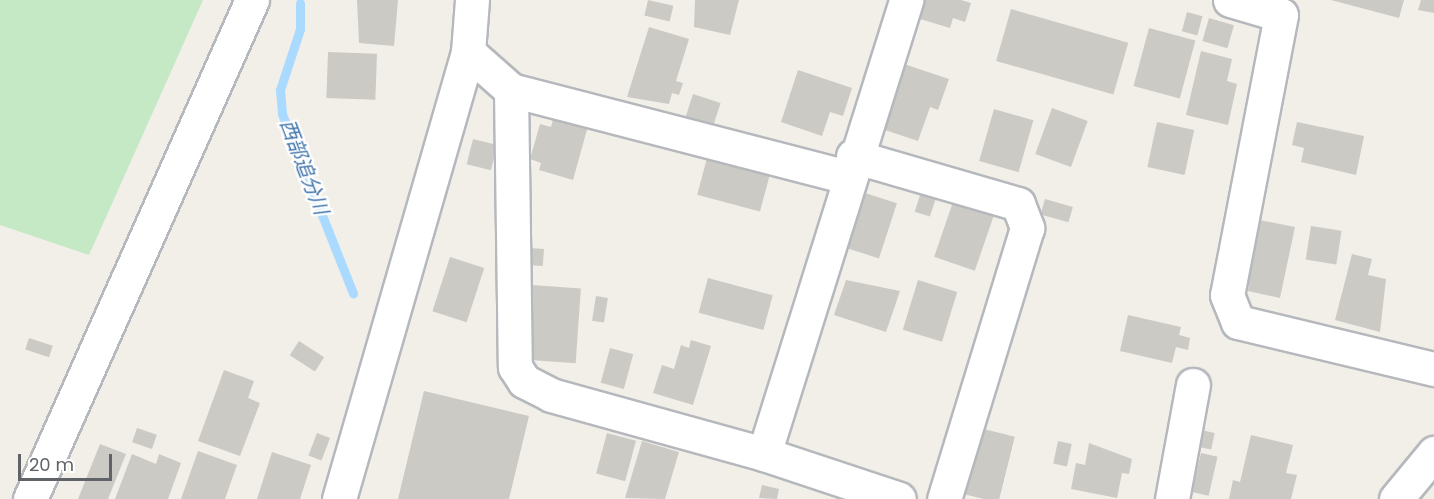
<!DOCTYPE html>
<meta charset="utf-8">
<style>
body{margin:0}
#map{position:relative;width:1434px;height:499px;overflow:hidden;background:#f1efe8;font-family:Poppins,"Noto Sans JP",sans-serif}
div>[style]{position:absolute}
.green>*{inset:0;background:#c5e8c5}
.stream>*{height:9px;margin:-4.5px;padding:0 4.5px;transform-origin:4.5px;border-radius:4.5px;background:#aadaff}
.building>*{inset:0;background:#cccac5;transform-origin:0 0}
.roads{filter:drop-shadow(2px 0 #b5b8bc) drop-shadow(-2px 0 #b5b8bc) drop-shadow(0 2px #b5b8bc) drop-shadow(0 -2px #b5b8bc)}
.minor>*{height:33px;margin:-16.5px;padding:0 16.5px;transform-origin:16.5px;border-radius:16.5px;background:#fff}
span{translate:-50% -50%;white-space:nowrap;text-align:center;line-height:1.15;-webkit-text-stroke:4.5px #fff;paint-order:stroke}
.water-label{font-size:20px;color:#4174aa;font-style:italic}
.scale{position:absolute;left:18px;top:454px;width:94px;height:27px;box-sizing:border-box;border:3px solid #5f6368;border-top:0;padding-left:8px;font-size:18px;line-height:21px;white-space:nowrap;color:#5f6368;-webkit-text-stroke:4px #fff;paint-order:stroke}
</style>
<div id="map">
<div class="green">
<div style="clip-path:polygon(0 0,203px 0,89px 255px,0 225px)"></div>
</div>
<div class="stream">
<div style="left:300px;top:3px;width:26px;rotate:90deg"></div>
<div style="left:300px;top:29px;width:64px;rotate:108.2deg"></div>
<div style="left:280px;top:90px;width:24px;rotate:85deg"></div>
<div style="left:282px;top:114px;width:193px;rotate:68.4deg"></div>
</div>
<div class="building">
<div style="clip-path:polygon(357px 0,398px 0,394px 46px,359px 43px)"></div>
<div style="left:648px;top:0;width:26px;height:16px;rotate:13deg"></div>
<div style="clip-path:polygon(695px 0,739px 0,730px 35px,694px 27px)"></div>
<div style="clip-path:polygon(922px 0,961px 0,971px 3px,965px 22px,953px 18px,950px 28px,917px 18px)"></div>
<div style="clip-path:polygon(1331px 0,1404px 0,1399px 18px)"></div>
<div style="clip-path:polygon(1421px 0,1434px 0,1434px 13px,1418px 10px)"></div>
<div style="left:1011px;top:9px;width:122px;height:54px;rotate:16deg"></div>
<div style="left:1187px;top:12px;width:16px;height:20px;rotate:15deg"></div>
<div style="left:1209px;top:18px;width:26px;height:24px;rotate:16deg"></div>
<div style="clip-path:polygon(649px 27px,689px 39px,676px 81px,683px 83px,679px 95px,672px 93px,669px 104px,627px 97px)"></div>
<div style="left:1149px;top:28px;width:48px;height:60px;rotate:15deg"></div>
<div style="clip-path:polygon(1201px 51px,1232px 59px,1227px 81px,1237px 84px,1228px 125px,1186px 115px)"></div>
<div style="left:328px;top:52px;width:49px;height:46px;rotate:2deg"></div>
<div style="clip-path:polygon(904px 64px,949px 79px,938px 110px,930px 107px,918px 141px,879px 128px)"></div>
<div style="clip-path:polygon(798px 70px,852px 88px,843px 116px,830px 112px,822px 136px,781px 122px)"></div>
<div style="left:693px;top:94px;width:29px;height:28px;rotate:18deg"></div>
<div style="left:1052px;top:108px;width:38px;height:49px;rotate:20deg"></div>
<div style="left:994px;top:109px;width:41px;height:54px;rotate:16deg"></div>
<div style="clip-path:polygon(554px 116px,588px 126px,573px 180px,539px 170px,541px 163px,530px 159px,540px 124px,551px 127px)"></div>
<div style="left:1157px;top:122px;width:38px;height:46px;rotate:12deg"></div>
<div style="clip-path:polygon(1297px 122px,1364px 136px,1356px 175px,1301px 162px,1304px 148px,1292px 145px)"></div>
<div style="left:473px;top:139px;width:25px;height:26px;rotate:14deg"></div>
<div style="left:707px;top:158px;width:65px;height:38px;rotate:15deg"></div>
<div style="left:923px;top:186px;width:16px;height:27px;rotate:18deg"></div>
<div style="left:856px;top:190px;width:43px;height:58px;rotate:18deg"></div>
<div style="left:1045px;top:199px;width:29px;height:16px;rotate:16deg"></div>
<div style="left:953px;top:202px;width:43px;height:58px;rotate:19deg"></div>
<div style="clip-path:polygon(1254px 219px,1295px 227px,1280px 298px,1248px 291px,1249px 284px,1243px 283px)"></div>
<div style="left:1311px;top:226px;width:31px;height:34px;rotate:9deg"></div>
<div style="left:530px;top:248px;width:14px;height:17px;rotate:4deg"></div>
<div style="clip-path:polygon(1352px 254px,1372px 259px,1368px 275px,1386px 279px,1380px 332px,1335px 320px)"></div>
<div style="left:450px;top:257px;width:36px;height:57px;rotate:18deg"></div>
<div style="left:708px;top:278px;width:67px;height:36px;rotate:15deg"></div>
<div style="clip-path:polygon(846px 280px,900px 291px,886px 332px,834px 315px)"></div>
<div style="left:918px;top:280px;width:41px;height:52px;rotate:17deg"></div>
<div style="left:532px;top:285px;width:49px;height:75px;rotate:4deg"></div>
<div style="left:596px;top:296px;width:12px;height:25px;rotate:9deg"></div>
<div style="clip-path:polygon(1128px 315px,1181px 327px,1179px 335px,1190px 338px,1188px 350px,1176px 347px,1172px 363px,1120px 351px)"></div>
<div style="left:29px;top:338px;width:25px;height:12px;rotate:18deg"></div>
<div style="clip-path:polygon(691px 340px,711px 346px,693px 405px,653px 393px,662px 365px,674px 369px,681px 345px,689px 348px)"></div>
<div style="left:299px;top:341px;width:30px;height:17px;rotate:33deg"></div>
<div style="left:610px;top:348px;width:24px;height:36px;rotate:15deg"></div>
<div style="clip-path:polygon(224px 370px,254px 381px,248px 398px,260px 403px,240px 456px,198px 441px)"></div>
<div style="clip-path:polygon(424px 391px,529px 416px,509px 499px,398px 499px)"></div>
<div style="left:976px;top:427px;width:40px;height:68px;rotate:14deg"></div>
<div style="left:137px;top:428px;width:21px;height:15px;rotate:19deg"></div>
<div style="left:1201px;top:430px;width:14px;height:17px;rotate:12deg"></div>
<div style="left:317px;top:433px;width:14px;height:24px;rotate:21deg"></div>
<div style="left:607px;top:433px;width:30px;height:42px;rotate:15deg"></div>
<div style="clip-path:polygon(1251px 435px,1293px 445px,1286px 473px,1297px 475px,1291px 499px,1229px 499px,1233px 480px,1240px 482px)"></div>
<div style="clip-path:polygon(642px 441px,679px 452px,665px 499px,625px 498px)"></div>
<div style="left:1058px;top:441px;width:14px;height:23px;rotate:12deg"></div>
<div style="clip-path:polygon(1089px 443px,1132px 459px,1129px 474px,1122px 473px,1117px 498px,1071px 489px,1076px 463px,1085px 465px)"></div>
<div style="clip-path:polygon(100px 444px,126px 454px,108px 499px,78px 499px)"></div>
<div style="clip-path:polygon(198px 451px,237px 465px,225px 499px,181px 499px)"></div>
<div style="clip-path:polygon(272px 452px,311px 465px,300px 499px,257px 499px)"></div>
<div style="left:1201px;top:453px;width:17px;height:40px;rotate:13deg"></div>
<div style="clip-path:polygon(132px 454px,156px 464px,159px 454px,181px 463px,168px 499px,115px 499px)"></div>
<div style="clip-path:polygon(762px 485px,779px 489px,777px 499px,759px 498px)"></div>
</div>
<div class="roads">
<div class="minor">
<div style="left:1230px;top:0;width:53px;rotate:16.4deg"></div>
<div style="left:1281px;top:15px;width:285px;rotate:100.9deg"></div>
<div style="left:1227px;top:295px;width:29px;rotate:68deg"></div>
<div style="left:1238px;top:322px;width:202px;rotate:13.5deg"></div>
<div style="left:468px;top:52px;width:57px;rotate:41.5deg"></div>
<div style="left:511px;top:90px;width:277px;rotate:89.2deg"></div>
<div style="left:515px;top:367px;width:17px;rotate:57deg"></div>
<div style="left:524px;top:381px;width:30px;rotate:27deg"></div>
<div style="left:551px;top:395px;width:221px;rotate:15.5deg"></div>
<div style="left:764px;top:454px;width:142px;rotate:18.4deg"></div>
<div style="left:511px;top:90px;width:347px;rotate:14.5deg"></div>
<div style="left:853px;top:156px;width:172px;rotate:16.2deg"></div>
<div style="left:1018px;top:204px;width:26px;rotate:69deg"></div>
<div style="left:1027px;top:228px;width:283px;rotate:107deg"></div>
<div style="left:764px;top:454px;width:476px;rotate:-72.6deg"></div>
<div style="left:30px;top:499px;width:546px;rotate:-66.02deg"></div>
<div style="left:339px;top:499px;width:465px;rotate:-73.9deg"></div>
<div style="left:468px;top:52px;width:52px;rotate:-85.6deg"></div>
<div style="left:1172px;top:499px;width:116px;rotate:-79.6deg"></div>
<div style="left:1396px;top:499px;width:60px;rotate:-50.4deg"></div>
</div>
</div>
<div class="water-label">
<span style="left:304px;top:167px;rotate:69deg">西部追分川</span>
</div>
<div class="scale">20 m</div>
</div>
